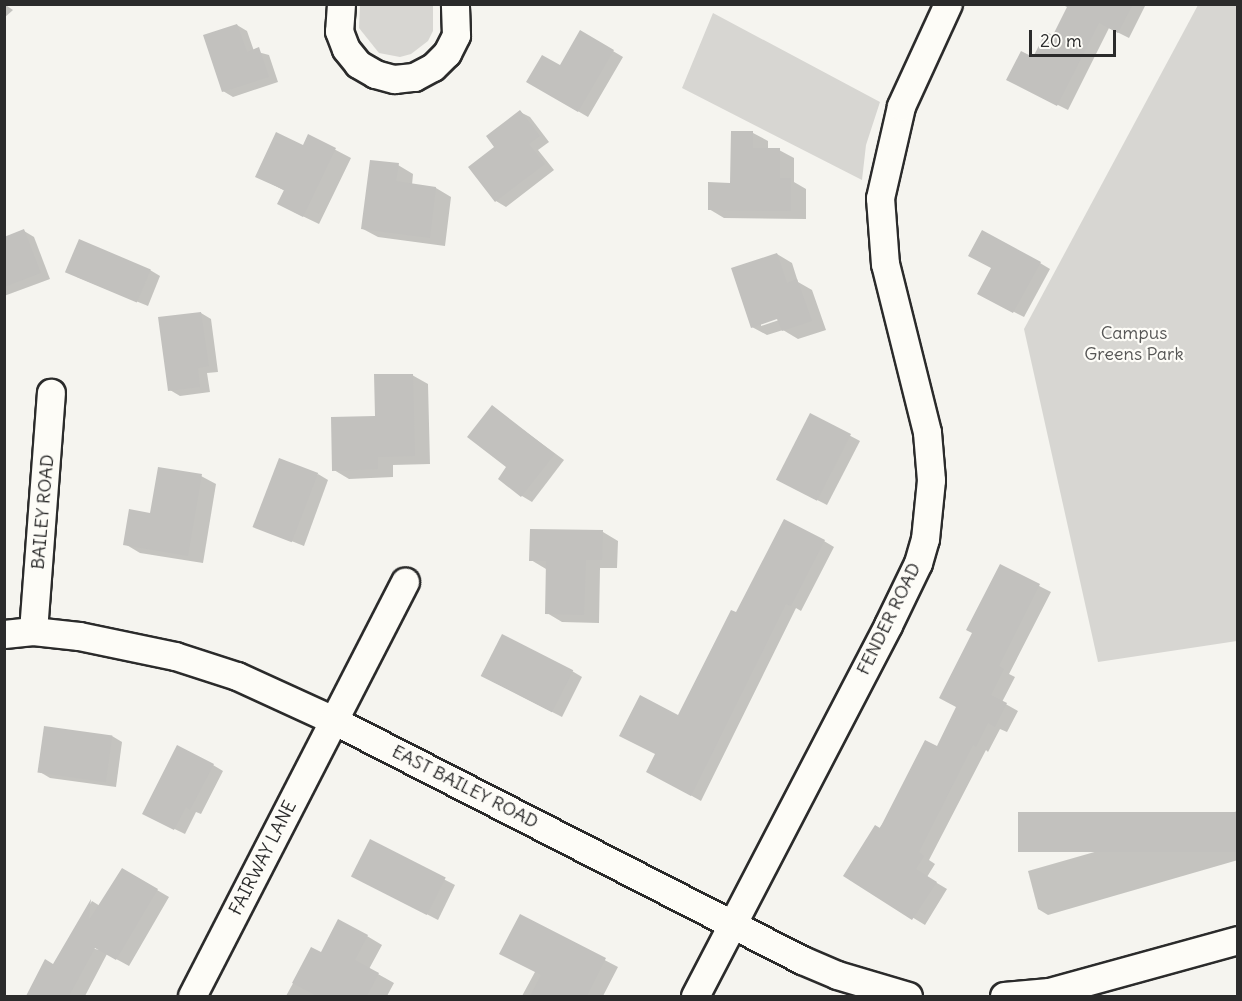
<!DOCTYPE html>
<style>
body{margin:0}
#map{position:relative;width:1242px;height:1001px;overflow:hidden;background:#f5f4ef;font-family:Delius,sans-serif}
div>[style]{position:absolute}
.green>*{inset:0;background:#d7d6d2}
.shadow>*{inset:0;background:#0003}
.building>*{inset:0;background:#c2c1be;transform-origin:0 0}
.roads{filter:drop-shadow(2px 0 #2b2b2b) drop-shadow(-2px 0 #2b2b2b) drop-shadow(0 2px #2b2b2b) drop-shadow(0 -2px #2b2b2b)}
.minor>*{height:27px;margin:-13.5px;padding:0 13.5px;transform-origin:13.5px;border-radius:13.5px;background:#fdfcf7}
span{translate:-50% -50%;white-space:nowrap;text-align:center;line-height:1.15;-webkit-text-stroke:4.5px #fdfcf7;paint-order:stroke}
.park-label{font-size:18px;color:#565655}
.street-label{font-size:18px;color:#2b2b2b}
.frame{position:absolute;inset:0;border:6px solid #2b2b2b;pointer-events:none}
.scale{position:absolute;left:1029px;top:30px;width:87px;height:27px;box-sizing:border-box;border:3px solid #2b2b2b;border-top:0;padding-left:8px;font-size:18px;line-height:21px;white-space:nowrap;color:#2b2b2b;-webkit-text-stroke:4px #fdfcf7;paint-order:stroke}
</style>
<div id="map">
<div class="green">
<div style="clip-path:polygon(360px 5px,433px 5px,433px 31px,428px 41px,411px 54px,400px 57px,379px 53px,359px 28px)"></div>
<div style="clip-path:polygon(1198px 5px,1237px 5px,1237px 641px,1098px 662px,1024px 329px)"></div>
<div style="clip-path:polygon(713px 13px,880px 102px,866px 145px,862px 180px,682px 88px)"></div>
</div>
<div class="shadow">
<div style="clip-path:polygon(4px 4px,13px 10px,4px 18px)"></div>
<div style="clip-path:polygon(1070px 4px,1146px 4px,1129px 38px,1109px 28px,1068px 110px,1018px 85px,1053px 37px)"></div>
<div style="clip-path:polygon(237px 25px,247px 31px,254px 51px,269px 55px,278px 82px,233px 97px,223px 91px)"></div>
<div style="clip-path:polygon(581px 32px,623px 57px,588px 117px,528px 82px,560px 67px)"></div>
<div style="clip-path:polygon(520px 112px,530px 117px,549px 142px,538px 150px,554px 170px,506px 207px,496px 201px,496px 147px)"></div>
<div style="clip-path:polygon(753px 133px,768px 141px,768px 149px,779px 150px,794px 158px,794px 182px,806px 189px,806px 219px,724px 218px,709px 209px,731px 185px)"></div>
<div style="clip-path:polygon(309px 136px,351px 158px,319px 224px,294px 212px,285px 191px,257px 176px,304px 147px)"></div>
<div style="clip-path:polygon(398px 165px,413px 174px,412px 185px,436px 188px,451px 197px,445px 246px,378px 237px,363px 229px)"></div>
<div style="clip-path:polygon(24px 231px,34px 237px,50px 279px,4px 296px,4px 238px)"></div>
<div style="clip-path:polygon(evenodd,777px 254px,792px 263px,798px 282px,812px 290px,826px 330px,798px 339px,783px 330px,767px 335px,752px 327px,777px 254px,784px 315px,785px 318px,761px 326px,761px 323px,784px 315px)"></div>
<div style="clip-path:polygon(1040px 263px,1050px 269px,1024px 317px,989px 299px)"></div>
<div style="clip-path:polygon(150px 270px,160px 276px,148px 306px,77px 277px)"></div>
<div style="clip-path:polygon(201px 313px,211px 319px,218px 372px,207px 373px,210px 392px,180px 396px,170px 390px)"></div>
<div style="clip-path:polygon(412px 375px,428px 384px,430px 464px,393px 465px,393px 477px,349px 479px,334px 470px)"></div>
<div style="clip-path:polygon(492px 407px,564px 460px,532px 502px,522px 496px,509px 467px)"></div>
<div style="clip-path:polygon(811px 415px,860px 441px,827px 505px,788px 485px)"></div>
<div style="clip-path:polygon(318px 474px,328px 480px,304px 546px,256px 527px)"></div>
<div style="clip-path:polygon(201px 476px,216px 484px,203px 563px,140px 553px,125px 544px,151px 515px)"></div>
<div style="clip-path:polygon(603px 532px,618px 541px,617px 568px,600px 568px,599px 623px,562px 622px,547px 613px,546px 569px,531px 560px)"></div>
<div style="clip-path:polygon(824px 541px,834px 547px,801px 611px,796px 608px,701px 801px,658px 777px,678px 717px)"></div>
<div style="clip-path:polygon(1000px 566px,1051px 592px,1009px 674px,1015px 677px,1002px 702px,1018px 711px,1007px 732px,1000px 729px,988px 752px,986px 750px,929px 860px,935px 864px,927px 877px,947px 889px,925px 925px,845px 876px,937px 748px,958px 707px,974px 633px)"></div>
<div style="clip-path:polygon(572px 671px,582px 677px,562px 717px,492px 681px)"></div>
<div style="clip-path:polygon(112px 736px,122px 742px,116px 787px,50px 778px,40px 772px)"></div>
<div style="clip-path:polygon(213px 765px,223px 771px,201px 814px,196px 812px,185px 834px,154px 819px)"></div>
<div style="clip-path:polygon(1238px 811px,1238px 860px,1048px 915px,1038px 909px,1028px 871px)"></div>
<div style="clip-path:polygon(370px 841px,455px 885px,438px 920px,363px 881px)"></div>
<div style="clip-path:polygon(evenodd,123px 870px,169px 897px,129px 966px,107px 954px,85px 996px,28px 996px,46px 962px,54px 966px,92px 901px,100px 906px,123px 870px,84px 940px,99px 949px,99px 950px,84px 946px,84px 940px)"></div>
<div style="clip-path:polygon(520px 916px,618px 967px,603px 996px,522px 996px,535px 972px)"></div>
<div style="clip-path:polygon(367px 936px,382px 945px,369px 969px,394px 983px,387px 996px,286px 996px,312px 949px,321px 954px)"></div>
</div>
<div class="building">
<div style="clip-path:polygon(1061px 4px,1133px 4px,1118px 33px,1099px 23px,1057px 106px,1006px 80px,1021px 51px,1033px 57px,1046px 32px,1053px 35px,1067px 7px)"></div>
<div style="clip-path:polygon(237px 24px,247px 52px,259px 47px,269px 77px,222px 92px,203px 35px)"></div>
<div style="clip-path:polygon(580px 30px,614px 50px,578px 112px,526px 82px,542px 55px,560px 65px)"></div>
<div style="clip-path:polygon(520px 110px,540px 136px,529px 144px,545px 164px,495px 202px,468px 167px,494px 147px,486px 136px)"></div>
<div style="clip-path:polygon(731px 131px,753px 131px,753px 148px,780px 148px,780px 178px,791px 178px,791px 211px,708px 210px,708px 182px,730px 183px)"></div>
<div style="clip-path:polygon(276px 132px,303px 145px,308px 134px,336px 148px,303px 217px,277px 204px,284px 190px,255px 177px)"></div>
<div style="clip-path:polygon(370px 160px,399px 163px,396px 181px,436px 187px,430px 238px,361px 229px)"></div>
<div style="clip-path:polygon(24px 229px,41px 273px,4px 287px,4px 237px)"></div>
<div style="clip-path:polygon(982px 230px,1041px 262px,1013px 313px,977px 294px,991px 268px,968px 256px)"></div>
<div style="left:79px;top:239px;width:78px;height:36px;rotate:23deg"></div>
<div style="clip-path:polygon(777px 253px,787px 283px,797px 279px,812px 321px,782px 331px,777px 319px,751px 328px,731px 268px)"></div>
<div style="clip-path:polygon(201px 312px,209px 366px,198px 368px,200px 387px,168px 391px,158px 317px)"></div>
<div style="clip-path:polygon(374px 374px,413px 374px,415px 456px,378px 457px,378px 469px,332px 471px,331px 417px,375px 416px)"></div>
<div style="clip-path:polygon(492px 405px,555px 454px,521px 497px,498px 479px,506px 467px,467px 437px)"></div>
<div style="left:810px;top:413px;width:46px;height:75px;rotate:27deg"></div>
<div style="left:279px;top:458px;width:42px;height:74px;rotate:21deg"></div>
<div style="clip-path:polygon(158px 467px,202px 474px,188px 556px,123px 545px,129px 509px,150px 513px)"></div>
<div style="clip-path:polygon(784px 519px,825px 540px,791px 606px,786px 604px,691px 796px,646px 772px,655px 754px,619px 736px,640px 695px,678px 715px,731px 610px,736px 612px)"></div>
<div style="clip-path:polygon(530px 529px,603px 530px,602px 560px,586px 560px,584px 615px,545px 614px,546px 561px,529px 561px)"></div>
<div style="clip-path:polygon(1000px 564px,1040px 584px,999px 666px,1004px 669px,991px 695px,1007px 703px,995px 727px,988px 723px,976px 747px,973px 745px,919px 852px,924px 856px,916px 869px,937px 882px,912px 920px,843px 876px,875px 825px,880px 828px,925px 740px,937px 746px,956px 707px,939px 698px,972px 633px,966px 630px)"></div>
<div style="left:502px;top:634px;width:80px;height:47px;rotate:27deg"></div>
<div style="left:44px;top:726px;width:69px;height:47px;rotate:8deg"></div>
<div style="clip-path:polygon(177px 745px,214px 764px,190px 810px,186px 807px,174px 830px,142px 814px)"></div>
<div style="left:1238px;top:812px;width:40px;height:220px;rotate:90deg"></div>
<div style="left:370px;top:839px;width:85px;height:42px;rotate:27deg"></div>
<div style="clip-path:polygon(122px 868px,158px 889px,116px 960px,95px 948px,69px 996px,26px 996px,45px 959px,53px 964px,91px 899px,89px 920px)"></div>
<div style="clip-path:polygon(520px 914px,606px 958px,587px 996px,530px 996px,541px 975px,499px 954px)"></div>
<div style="clip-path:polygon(338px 919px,368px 935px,355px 960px,379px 973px,367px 996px,317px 996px,292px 983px,311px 947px,321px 952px)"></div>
</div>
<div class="roads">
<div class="minor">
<div style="left:341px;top:4px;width:27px;rotate:94deg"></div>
<div style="left:339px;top:31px;width:19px;rotate:69deg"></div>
<div style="left:346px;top:49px;width:19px;rotate:51deg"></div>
<div style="left:358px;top:64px;width:20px;rotate:30deg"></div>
<div style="left:375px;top:74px;width:20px;rotate:15deg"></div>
<div style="left:394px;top:79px;width:20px;rotate:-6deg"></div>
<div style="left:414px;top:77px;width:21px;rotate:-28deg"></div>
<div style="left:433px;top:67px;width:20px;rotate:-45deg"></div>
<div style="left:447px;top:53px;width:20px;rotate:-63deg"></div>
<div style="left:456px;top:35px;width:31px;rotate:-92deg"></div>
<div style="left:33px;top:631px;width:239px;rotate:-85.7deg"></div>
<div style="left:4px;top:634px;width:29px;rotate:-6deg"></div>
<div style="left:33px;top:631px;width:46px;rotate:6.2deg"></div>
<div style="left:79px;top:636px;width:98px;rotate:11.8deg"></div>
<div style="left:175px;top:656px;width:65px;rotate:17.9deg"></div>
<div style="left:237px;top:676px;width:106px;rotate:24.6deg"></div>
<div style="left:333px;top:720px;width:527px;rotate:27.1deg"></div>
<div style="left:802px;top:960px;width:38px;rotate:23deg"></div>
<div style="left:837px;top:975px;width:74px;rotate:16.5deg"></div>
<div style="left:192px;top:996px;width:466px;rotate:-62.8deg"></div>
<div style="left:695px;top:996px;width:418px;rotate:-62.5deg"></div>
<div style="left:888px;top:625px;width:69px;rotate:-64.2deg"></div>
<div style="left:918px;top:563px;width:25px;rotate:-74deg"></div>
<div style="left:925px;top:539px;width:59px;rotate:-84.2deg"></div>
<div style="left:931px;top:480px;width:48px;rotate:-94.8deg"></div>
<div style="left:927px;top:432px;width:173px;rotate:-104deg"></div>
<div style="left:885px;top:264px;width:66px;rotate:-94.3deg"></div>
<div style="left:880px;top:198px;width:94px;rotate:-77.1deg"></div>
<div style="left:901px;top:106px;width:112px;rotate:-65.3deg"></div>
<div style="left:1004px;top:996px;width:45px;rotate:-5.1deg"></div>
<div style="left:1049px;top:992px;width:196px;rotate:-15.4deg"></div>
</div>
</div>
<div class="park-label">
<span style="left:1134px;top:344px">Campus<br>Greens Park</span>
</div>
<div class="street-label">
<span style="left:43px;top:512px;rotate:-85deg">BAILEY ROAD</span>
<span style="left:889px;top:619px;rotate:-64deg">FENDER ROAD</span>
<span style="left:465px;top:787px;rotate:27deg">EAST BAILEY ROAD</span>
<span style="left:263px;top:858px;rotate:-63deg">FAIRWAY LANE</span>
</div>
<div class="frame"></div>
<div class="scale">20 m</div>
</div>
